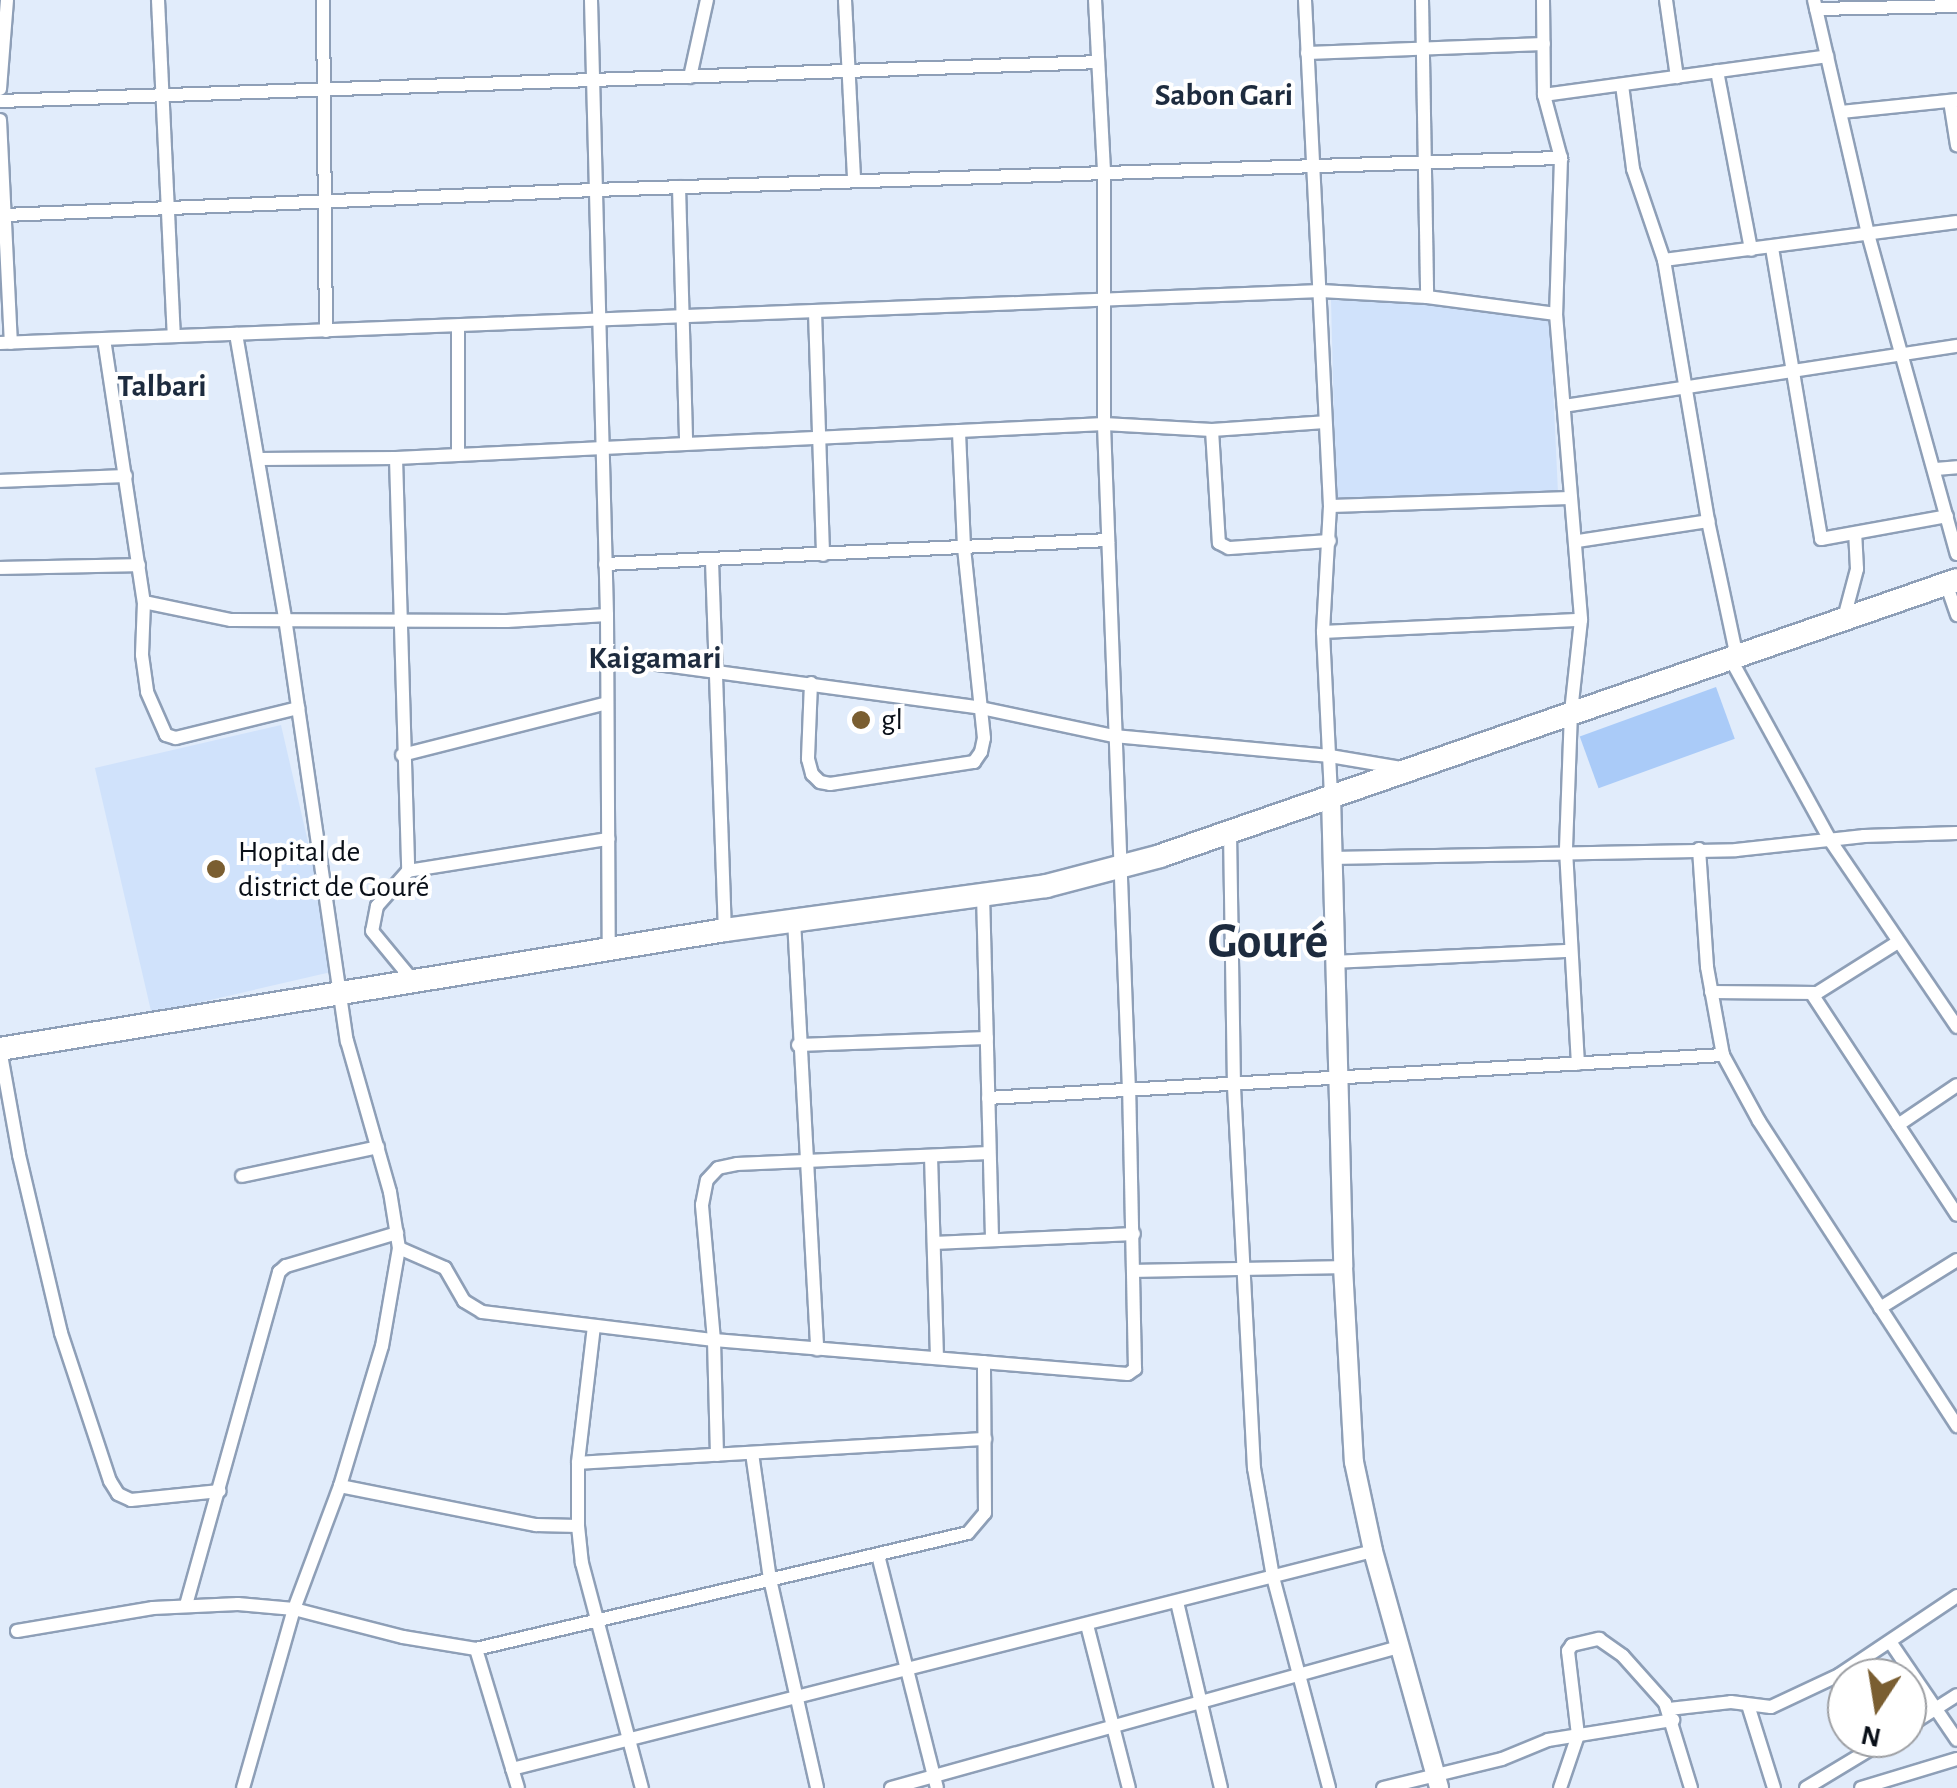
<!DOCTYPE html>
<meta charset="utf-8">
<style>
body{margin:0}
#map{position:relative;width:1957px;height:1788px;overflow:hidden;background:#e1ecfb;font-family:"Alegreya Sans",sans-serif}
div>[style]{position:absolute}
.built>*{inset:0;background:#d0e2fb;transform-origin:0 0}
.green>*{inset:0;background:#aacbf8;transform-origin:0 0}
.roads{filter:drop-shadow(2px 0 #8e9fb7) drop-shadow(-2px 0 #8e9fb7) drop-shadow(0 2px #8e9fb7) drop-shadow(0 -2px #8e9fb7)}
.street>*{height:12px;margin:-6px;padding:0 6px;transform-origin:6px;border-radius:6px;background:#fff}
.secondary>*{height:18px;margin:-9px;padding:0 9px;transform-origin:9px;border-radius:9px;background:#fff}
.highway>*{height:22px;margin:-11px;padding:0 11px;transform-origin:11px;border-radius:11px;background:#fff}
.dots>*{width:28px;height:28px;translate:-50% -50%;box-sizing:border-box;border:5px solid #fff;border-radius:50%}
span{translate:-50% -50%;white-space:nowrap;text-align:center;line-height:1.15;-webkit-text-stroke:8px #fff;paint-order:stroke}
.poi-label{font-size:30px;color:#090f18}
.left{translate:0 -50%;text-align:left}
.neighbourhood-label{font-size:32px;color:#1d2b3e;font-weight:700}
.town-label{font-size:50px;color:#1d2b3e;font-weight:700}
.north{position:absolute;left:1827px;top:1658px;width:100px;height:100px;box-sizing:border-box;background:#fff;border:2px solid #9d9fa3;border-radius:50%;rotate:192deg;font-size:28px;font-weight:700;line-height:40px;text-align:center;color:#090f18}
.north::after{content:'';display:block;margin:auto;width:35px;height:45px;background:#7a5e31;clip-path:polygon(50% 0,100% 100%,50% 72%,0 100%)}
</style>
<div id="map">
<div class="built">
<div style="clip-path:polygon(1331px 300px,1429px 304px,1550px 321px,1558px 493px,1336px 498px)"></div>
<div style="left:281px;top:725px;width:252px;height:191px;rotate:77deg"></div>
</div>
<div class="green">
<div style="left:1716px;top:687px;width:55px;height:145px;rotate:70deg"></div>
</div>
<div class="roads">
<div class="street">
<div style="left:158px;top:0;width:336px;rotate:87.3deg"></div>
<div style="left:323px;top:0;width:331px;rotate:89.5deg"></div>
<div style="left:591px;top:0;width:615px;rotate:88.51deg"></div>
<div style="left:607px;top:615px;width:333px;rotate:89.7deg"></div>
<div style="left:845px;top:0;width:180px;rotate:87.1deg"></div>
<div style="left:1305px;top:0;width:507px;rotate:87.17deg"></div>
<div style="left:1330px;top:506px;width:126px;rotate:93.2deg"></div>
<div style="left:1323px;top:632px;width:164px;rotate:87.2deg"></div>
<div style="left:1422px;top:0;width:297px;rotate:89deg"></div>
<div style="left:1543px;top:0;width:95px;rotate:89.4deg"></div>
<div style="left:1544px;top:95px;width:65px;rotate:74.9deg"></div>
<div style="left:1561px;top:158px;width:156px;rotate:91.8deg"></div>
<div style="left:1556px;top:314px;width:307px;rotate:85.3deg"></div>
<div style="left:1581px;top:620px;width:93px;rotate:96.2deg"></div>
<div style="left:1571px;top:712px;width:138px;rotate:92.1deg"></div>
<div style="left:1566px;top:850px;width:214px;rotate:86.8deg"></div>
<div style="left:1666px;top:0;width:78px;rotate:81.9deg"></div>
<div style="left:1814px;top:0;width:240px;rotate:77deg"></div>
<div style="left:1868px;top:234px;width:332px;rotate:74.5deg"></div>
<div style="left:1816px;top:9px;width:141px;rotate:-1.2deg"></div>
<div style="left:1307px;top:53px;width:237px;rotate:-2.2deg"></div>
<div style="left:1717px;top:71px;width:182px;rotate:79.2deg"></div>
<div style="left:690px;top:77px;width:79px;rotate:-77.6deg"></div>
<div style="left:1622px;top:85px;width:85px;rotate:82.5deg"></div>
<div style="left:1633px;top:169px;width:96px;rotate:71.2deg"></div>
<div style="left:1664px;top:260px;width:265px;rotate:80.4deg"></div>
<div style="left:1708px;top:521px;width:135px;rotate:78deg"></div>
<div style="left:0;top:89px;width:89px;rotate:-85.5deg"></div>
<div style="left:1544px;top:95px;width:286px;rotate:-7.8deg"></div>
<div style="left:0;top:101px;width:1099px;rotate:-2.03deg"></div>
<div style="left:1950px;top:101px;width:45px;rotate:81deg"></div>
<div style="left:1841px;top:112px;width:117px;rotate:-5.9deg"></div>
<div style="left:0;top:120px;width:223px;rotate:87.2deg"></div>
<div style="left:679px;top:187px;width:255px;rotate:88.4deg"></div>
<div style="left:5px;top:215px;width:590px;rotate:-2.43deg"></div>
<div style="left:594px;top:190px;width:968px;rotate:-1.9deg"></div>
<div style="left:1772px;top:248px;width:295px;rotate:80.4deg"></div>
<div style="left:1821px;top:539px;width:128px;rotate:-10.3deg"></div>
<div style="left:1664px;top:260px;width:295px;rotate:-7.4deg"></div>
<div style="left:815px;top:312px;width:243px;rotate:88.1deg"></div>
<div style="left:458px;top:327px;width:125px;rotate:90deg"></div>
<div style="left:236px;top:334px;width:288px;rotate:80.2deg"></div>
<div style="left:285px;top:618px;width:428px;rotate:81.7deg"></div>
<div style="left:347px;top:1041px;width:157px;rotate:74.1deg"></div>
<div style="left:390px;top:1192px;width:57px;rotate:80.9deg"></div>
<div style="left:399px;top:1248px;width:99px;rotate:99.8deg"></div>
<div style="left:382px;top:1346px;width:146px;rotate:106.7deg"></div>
<div style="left:340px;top:1486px;width:131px;rotate:110.5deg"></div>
<div style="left:294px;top:1609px;width:186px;rotate:105.9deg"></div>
<div style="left:104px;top:339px;width:266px;rotate:81.4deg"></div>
<div style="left:144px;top:602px;width:53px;rotate:92.2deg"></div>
<div style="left:142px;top:655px;width:37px;rotate:82deg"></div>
<div style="left:147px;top:692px;width:47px;rotate:66.2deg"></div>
<div style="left:166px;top:735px;width:10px;rotate:17deg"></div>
<div style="left:176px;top:738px;width:126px;rotate:-13.8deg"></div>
<div style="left:0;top:343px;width:1322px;rotate:-2.25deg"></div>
<div style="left:1321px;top:291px;width:106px;rotate:3.2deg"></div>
<div style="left:1427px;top:297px;width:130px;rotate:7.5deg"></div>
<div style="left:1564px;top:406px;width:398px;rotate:-8.7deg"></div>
<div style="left:1212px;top:430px;width:113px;rotate:86.5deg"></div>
<div style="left:1219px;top:543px;width:11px;rotate:27deg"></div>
<div style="left:1229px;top:548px;width:101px;rotate:-4deg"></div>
<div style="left:396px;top:458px;width:413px;rotate:88.3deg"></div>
<div style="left:408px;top:871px;width:47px;rotate:131.5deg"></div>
<div style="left:377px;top:906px;width:25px;rotate:101deg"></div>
<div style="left:372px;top:931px;width:66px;rotate:50.5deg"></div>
<div style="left:259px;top:459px;width:137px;rotate:-0.4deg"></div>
<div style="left:396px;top:458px;width:709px;rotate:-2.75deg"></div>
<div style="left:1104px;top:424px;width:108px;rotate:3.2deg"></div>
<div style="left:1212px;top:430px;width:113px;rotate:-4deg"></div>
<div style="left:1936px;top:469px;width:21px;rotate:-5deg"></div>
<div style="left:0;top:481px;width:126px;rotate:-2.3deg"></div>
<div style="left:1330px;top:506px;width:241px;rotate:-1.9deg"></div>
<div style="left:1578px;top:541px;width:132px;rotate:-8.7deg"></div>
<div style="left:712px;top:561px;width:369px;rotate:88deg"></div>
<div style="left:605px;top:564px;width:504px;rotate:-2.73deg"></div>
<div style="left:0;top:568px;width:139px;rotate:-1.2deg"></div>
<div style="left:1946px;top:583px;width:34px;rotate:71deg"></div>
<div style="left:144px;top:602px;width:89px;rotate:11.7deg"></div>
<div style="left:231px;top:620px;width:276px;rotate:0.2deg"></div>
<div style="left:507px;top:621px;width:100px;rotate:-3.4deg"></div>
<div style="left:1844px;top:618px;width:51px;rotate:-75.1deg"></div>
<div style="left:1857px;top:569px;width:33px;rotate:-93deg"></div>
<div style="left:1323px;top:632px;width:258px;rotate:-2.7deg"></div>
<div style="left:1729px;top:656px;width:210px;rotate:61.2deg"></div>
<div style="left:1830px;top:840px;width:226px;rotate:55.8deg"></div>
<div style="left:606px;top:657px;width:378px;rotate:7.7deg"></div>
<div style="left:981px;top:708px;width:136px;rotate:11.9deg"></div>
<div style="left:1114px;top:736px;width:217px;rotate:5.3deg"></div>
<div style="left:1330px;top:756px;width:72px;rotate:9.6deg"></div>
<div style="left:811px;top:683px;width:76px;rotate:92.3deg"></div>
<div style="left:808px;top:759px;width:16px;rotate:75deg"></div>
<div style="left:812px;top:774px;width:11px;rotate:45deg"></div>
<div style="left:820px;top:782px;width:10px;rotate:11deg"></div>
<div style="left:830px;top:784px;width:146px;rotate:-8.7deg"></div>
<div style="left:974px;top:762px;width:12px;rotate:-55deg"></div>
<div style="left:981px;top:752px;width:14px;rotate:-78deg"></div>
<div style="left:984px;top:738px;width:192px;rotate:-96deg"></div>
<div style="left:964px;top:547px;width:116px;rotate:-92.5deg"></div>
<div style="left:402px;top:755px;width:211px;rotate:-14.2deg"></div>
<div style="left:1230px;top:832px;width:255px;rotate:89.1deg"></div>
<div style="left:1234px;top:1087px;width:382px;rotate:87deg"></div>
<div style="left:1254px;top:1468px;width:111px;rotate:80.1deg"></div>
<div style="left:1273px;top:1577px;width:218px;rotate:75.1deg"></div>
<div style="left:1699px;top:849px;width:118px;rotate:86.1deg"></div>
<div style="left:1707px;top:967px;width:89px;rotate:79.7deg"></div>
<div style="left:1723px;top:1055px;width:75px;rotate:61.4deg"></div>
<div style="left:1759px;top:1121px;width:364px;rotate:57deg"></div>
<div style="left:1331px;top:858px;width:405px;rotate:-1.1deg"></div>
<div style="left:1736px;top:850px;width:129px;rotate:-6.2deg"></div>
<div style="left:1864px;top:836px;width:93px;rotate:-1.8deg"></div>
<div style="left:408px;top:871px;width:203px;rotate:-9.1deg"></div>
<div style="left:983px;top:894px;width:345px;rotate:88.5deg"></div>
<div style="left:794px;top:920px;width:430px;rotate:86.9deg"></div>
<div style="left:1333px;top:962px;width:237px;rotate:-2.7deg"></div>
<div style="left:1711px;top:992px;width:106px;rotate:0.5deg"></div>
<div style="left:1817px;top:993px;width:96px;rotate:-32.2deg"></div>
<div style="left:1812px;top:994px;width:264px;rotate:56.7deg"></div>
<div style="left:798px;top:1045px;width:189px;rotate:-2.1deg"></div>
<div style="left:0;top:1049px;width:108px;rotate:79.8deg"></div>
<div style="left:19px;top:1155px;width:183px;rotate:76.7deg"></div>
<div style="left:61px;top:1333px;width:156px;rotate:71.7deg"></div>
<div style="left:110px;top:1481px;width:15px;rotate:58deg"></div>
<div style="left:118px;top:1494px;width:14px;rotate:25deg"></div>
<div style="left:131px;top:1500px;width:89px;rotate:-5.8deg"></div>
<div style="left:988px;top:1098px;width:736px;rotate:-3.35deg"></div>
<div style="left:1898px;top:1125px;width:71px;rotate:-34.1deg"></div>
<div style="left:931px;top:1156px;width:202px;rotate:88.3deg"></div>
<div style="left:242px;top:1176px;width:139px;rotate:-12deg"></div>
<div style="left:934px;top:1243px;width:200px;rotate:-2.6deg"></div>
<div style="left:399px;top:1248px;width:50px;rotate:23.5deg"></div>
<div style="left:445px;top:1268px;width:38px;rotate:60deg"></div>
<div style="left:464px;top:1301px;width:21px;rotate:31deg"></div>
<div style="left:482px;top:1312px;width:234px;rotate:6.9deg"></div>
<div style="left:714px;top:1340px;width:415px;rotate:4.7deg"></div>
<div style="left:1128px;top:1374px;width:9px;rotate:-36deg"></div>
<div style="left:1135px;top:1369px;width:278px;rotate:-91.2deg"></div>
<div style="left:1129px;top:1091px;width:667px;rotate:-92.15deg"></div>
<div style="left:1104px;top:424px;width:253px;rotate:-90deg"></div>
<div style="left:1104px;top:171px;width:171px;rotate:-93deg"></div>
<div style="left:1135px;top:1271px;width:208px;rotate:-1.1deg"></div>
<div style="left:1880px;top:1308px;width:91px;rotate:-31.9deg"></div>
<div style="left:594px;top:1326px;width:138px;rotate:96.7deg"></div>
<div style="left:578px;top:1463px;width:63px;rotate:90deg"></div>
<div style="left:578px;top:1526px;width:37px;rotate:84deg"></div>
<div style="left:582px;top:1563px;width:233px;rotate:75.1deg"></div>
<div style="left:752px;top:1453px;width:127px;rotate:81.9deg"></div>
<div style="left:770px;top:1579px;width:214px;rotate:77.3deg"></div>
<div style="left:717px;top:1455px;width:115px;rotate:-91.5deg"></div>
<div style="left:714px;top:1340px;width:136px;rotate:-95.1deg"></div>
<div style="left:702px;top:1205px;width:25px;rotate:-79deg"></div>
<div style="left:707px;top:1180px;width:16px;rotate:-47deg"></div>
<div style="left:718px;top:1168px;width:19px;rotate:-12deg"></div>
<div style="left:737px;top:1164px;width:252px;rotate:-2.5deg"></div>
<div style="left:578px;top:1463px;width:408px;rotate:-3.4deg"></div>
<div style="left:340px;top:1486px;width:200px;rotate:11.3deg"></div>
<div style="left:536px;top:1525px;width:42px;rotate:1.4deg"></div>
<div style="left:878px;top:1555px;width:240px;rotate:75.8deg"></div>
<div style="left:1177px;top:1602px;width:191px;rotate:76.7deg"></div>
<div style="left:186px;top:1605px;width:346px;rotate:-74.4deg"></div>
<div style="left:279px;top:1272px;width:9px;rotate:-41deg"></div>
<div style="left:286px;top:1266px;width:116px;rotate:-16.6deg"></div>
<div style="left:1087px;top:1625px;width:168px;rotate:75.6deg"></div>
<div style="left:17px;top:1631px;width:138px;rotate:-9.6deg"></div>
<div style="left:153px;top:1608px;width:85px;rotate:-2.7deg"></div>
<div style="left:238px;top:1604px;width:56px;rotate:5.1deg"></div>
<div style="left:294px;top:1609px;width:113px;rotate:14.4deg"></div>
<div style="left:403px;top:1637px;width:74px;rotate:9.3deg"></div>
<div style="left:476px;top:1649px;width:505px;rotate:-13.27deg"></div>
<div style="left:968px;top:1533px;width:26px;rotate:-50deg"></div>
<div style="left:985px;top:1513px;width:151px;rotate:-90.4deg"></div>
<div style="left:1891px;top:1643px;width:117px;rotate:55.8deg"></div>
<div style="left:476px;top:1649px;width:145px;rotate:73.2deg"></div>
<div style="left:1748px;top:1705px;width:87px;rotate:72.6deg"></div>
<div style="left:1669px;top:1709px;width:62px;rotate:-6.4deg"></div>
<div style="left:1731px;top:1702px;width:40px;rotate:7.1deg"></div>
<div style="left:1771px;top:1707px;width:75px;rotate:-25.2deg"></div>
<div style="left:1839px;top:1675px;width:142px;rotate:-33.8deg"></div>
<div style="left:1907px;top:1727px;width:59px;rotate:-32.6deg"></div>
<div style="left:512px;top:1769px;width:888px;rotate:-14.21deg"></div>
<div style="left:891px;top:1788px;width:527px;rotate:-15.51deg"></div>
<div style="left:1383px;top:1788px;width:122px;rotate:-13.7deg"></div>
<div style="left:1502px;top:1759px;width:50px;rotate:-22.4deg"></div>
<div style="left:1548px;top:1740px;width:127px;rotate:-9.1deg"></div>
<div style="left:1560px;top:1788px;width:56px;rotate:-71.2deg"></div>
<div style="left:1578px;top:1735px;width:85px;rotate:-96.8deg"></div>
<div style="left:1568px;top:1651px;width:7px;rotate:-56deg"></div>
<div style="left:1572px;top:1645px;width:28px;rotate:-13deg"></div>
<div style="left:1599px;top:1639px;width:29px;rotate:35deg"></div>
<div style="left:1623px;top:1656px;width:63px;rotate:48.2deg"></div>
<div style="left:1665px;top:1703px;width:89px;rotate:73deg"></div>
<div style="left:1806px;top:1788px;width:97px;rotate:-31.1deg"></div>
<div style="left:1861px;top:1788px;width:100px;rotate:-16.8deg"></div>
</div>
<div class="secondary">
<div style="left:1331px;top:796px;width:471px;rotate:88.5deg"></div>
<div style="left:1343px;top:1267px;width:195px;rotate:86.8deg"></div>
<div style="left:1354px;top:1462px;width:91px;rotate:77.9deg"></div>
<div style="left:1373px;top:1551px;width:246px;rotate:74.4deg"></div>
</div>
<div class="highway">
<div style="left:0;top:1049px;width:735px;rotate:-9.32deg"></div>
<div style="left:725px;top:930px;width:324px;rotate:-7.8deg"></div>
<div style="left:1046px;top:886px;width:118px;rotate:-14.7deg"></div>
<div style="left:1160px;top:856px;width:843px;rotate:-19.1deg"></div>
</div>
</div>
<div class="dots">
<div style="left:861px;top:720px;background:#7a5e31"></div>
<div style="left:216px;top:869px;background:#7a5e31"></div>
</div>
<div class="poi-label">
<span class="left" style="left:881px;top:720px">gl</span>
<span class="left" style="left:238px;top:869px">Hopital de<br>district de Gouré</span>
</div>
<div class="neighbourhood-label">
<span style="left:1224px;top:95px">Sabon Gari</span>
<span style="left:162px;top:386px">Talbari</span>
<span style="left:655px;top:658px">Kaigamari</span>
</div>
<div class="town-label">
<span style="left:1268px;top:943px">Gouré</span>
</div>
<div class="north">N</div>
</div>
